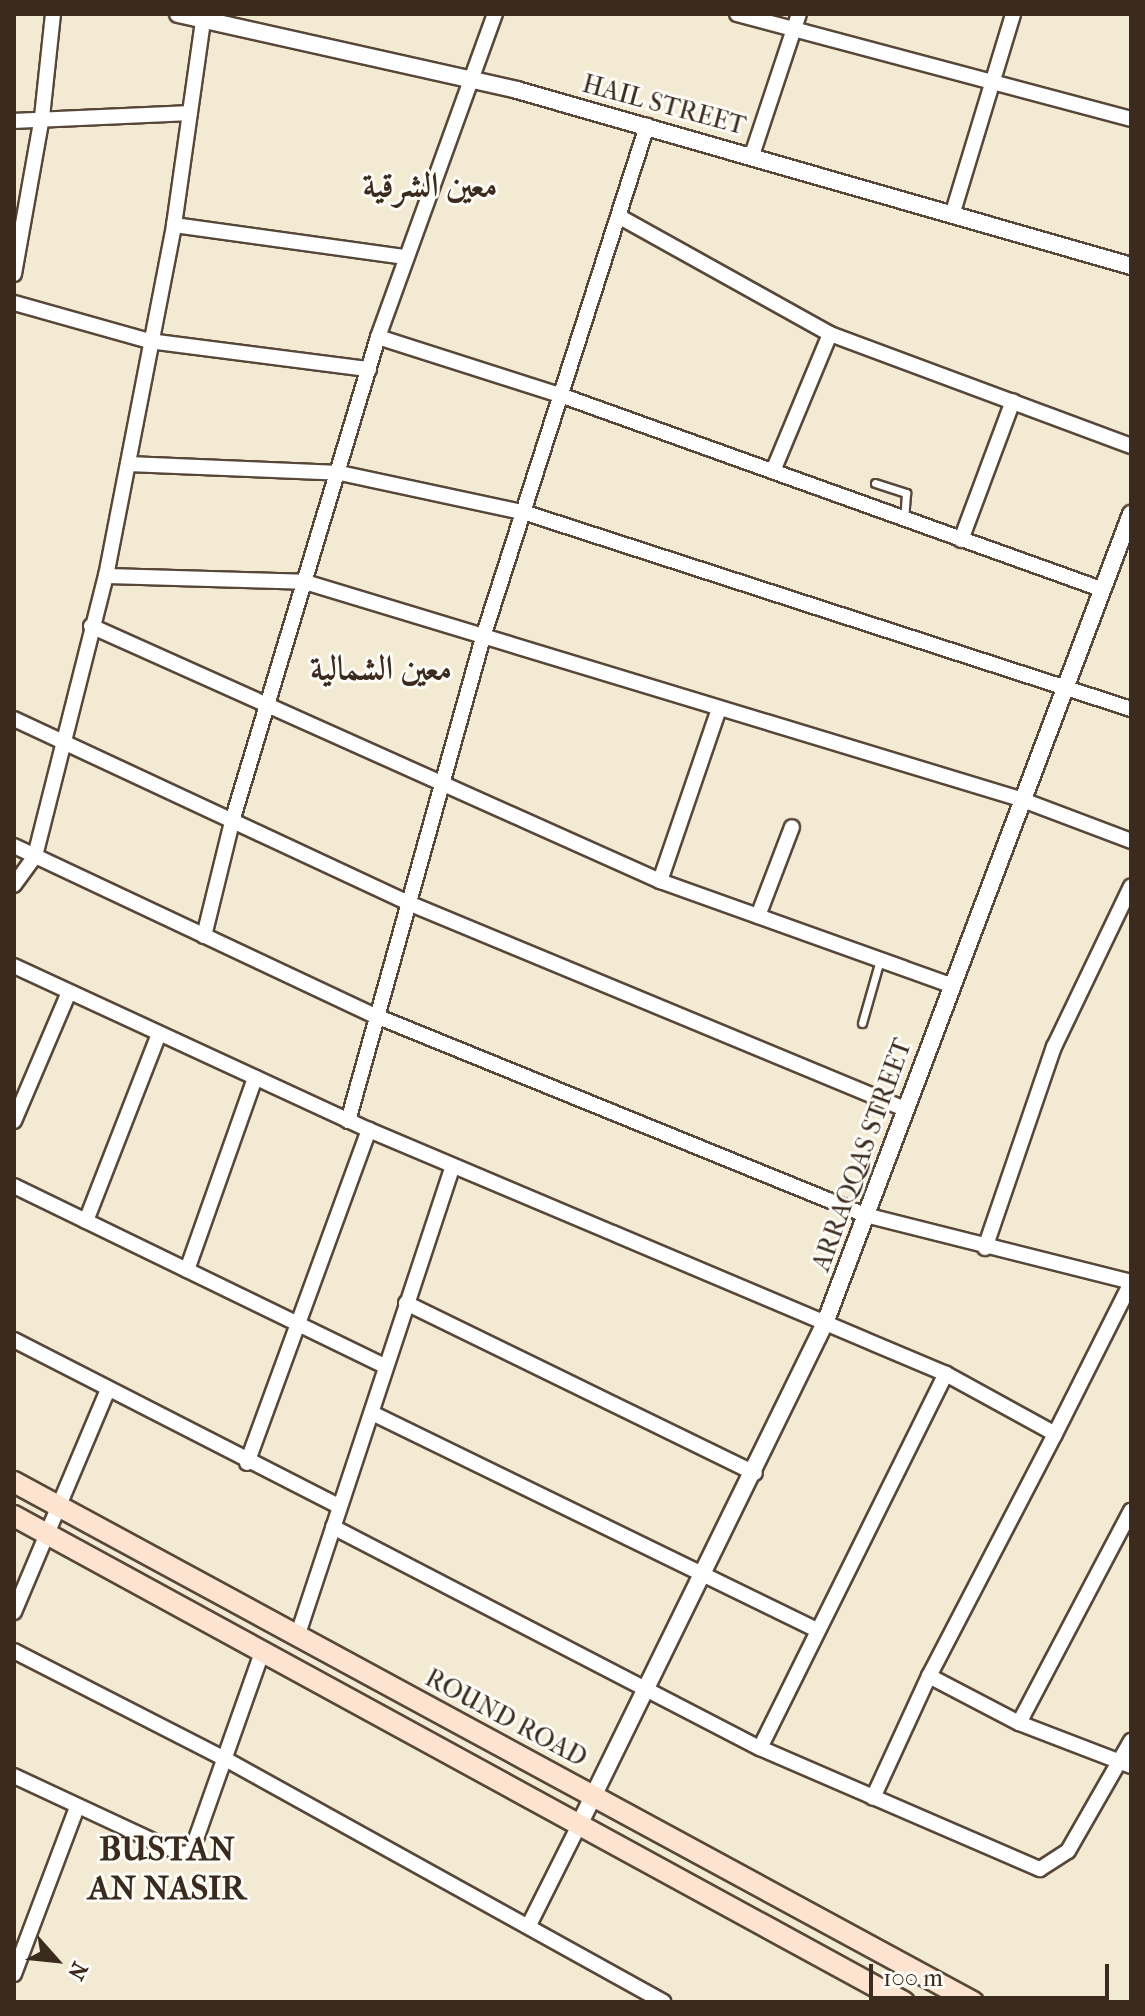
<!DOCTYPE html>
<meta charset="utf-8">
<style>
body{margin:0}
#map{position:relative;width:1145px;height:2016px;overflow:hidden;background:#f3ead3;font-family:"IM FELL French Canon",Amiri,serif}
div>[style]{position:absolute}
.roads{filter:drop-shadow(2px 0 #574739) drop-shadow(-2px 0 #574739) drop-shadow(0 2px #574739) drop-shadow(0 -2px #574739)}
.service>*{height:7px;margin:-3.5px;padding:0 3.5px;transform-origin:3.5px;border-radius:3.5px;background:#fff}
.minor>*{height:14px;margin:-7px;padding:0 7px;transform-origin:7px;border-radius:7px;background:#fff}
.tertiary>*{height:16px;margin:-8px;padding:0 8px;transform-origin:8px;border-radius:8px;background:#fff}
.secondary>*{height:20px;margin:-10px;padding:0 10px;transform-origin:10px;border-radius:10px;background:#fde4d0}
span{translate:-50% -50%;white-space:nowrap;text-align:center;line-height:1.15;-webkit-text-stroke:6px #fdfcf7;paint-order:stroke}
.street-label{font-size:26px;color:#3b2a1e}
.district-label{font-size:34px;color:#3b2a1e;font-weight:700}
.frame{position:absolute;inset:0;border:16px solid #3b2a1e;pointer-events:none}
.north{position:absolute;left:16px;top:1920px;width:80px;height:80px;-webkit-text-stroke:6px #fdfcf7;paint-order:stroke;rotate:117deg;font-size:22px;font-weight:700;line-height:32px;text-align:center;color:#3b2a1e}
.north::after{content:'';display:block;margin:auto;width:28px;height:36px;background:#3b2a1e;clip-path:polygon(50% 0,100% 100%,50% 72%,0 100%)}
.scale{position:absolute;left:869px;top:1964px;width:240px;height:36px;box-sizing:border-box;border:4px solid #3b2a1e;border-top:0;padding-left:10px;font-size:24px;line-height:28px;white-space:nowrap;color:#3b2a1e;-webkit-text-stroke:6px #fdfcf7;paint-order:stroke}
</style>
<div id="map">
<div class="roads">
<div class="service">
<div style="left:875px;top:483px;width:33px;rotate:18deg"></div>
<div style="left:906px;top:493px;width:26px;rotate:94deg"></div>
<div style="left:862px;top:1023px;width:66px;rotate:-74.1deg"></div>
</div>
<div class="minor">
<div style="left:737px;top:14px;width:408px;rotate:14.9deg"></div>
<div style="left:14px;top:121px;width:176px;rotate:-2.6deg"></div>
<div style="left:752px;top:155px;width:149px;rotate:-71.6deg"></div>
<div style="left:953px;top:212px;width:207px;rotate:-73.1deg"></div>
<div style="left:620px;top:217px;width:240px;rotate:29.1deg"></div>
<div style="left:830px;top:334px;width:321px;rotate:20.4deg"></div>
<div style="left:174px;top:225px;width:234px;rotate:7.9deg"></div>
<div style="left:14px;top:274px;width:159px;rotate:-79.9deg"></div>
<div style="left:42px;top:117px;width:104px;rotate:-83.9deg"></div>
<div style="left:14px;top:303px;width:140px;rotate:15.7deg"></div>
<div style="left:149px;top:341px;width:222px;rotate:7.3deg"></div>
<div style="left:378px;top:337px;width:191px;rotate:17.7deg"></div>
<div style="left:560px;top:395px;width:575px;rotate:19.73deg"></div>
<div style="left:128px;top:464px;width:212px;rotate:2.4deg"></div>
<div style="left:340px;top:473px;width:190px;rotate:12.1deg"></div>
<div style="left:526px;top:513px;width:636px;rotate:17.95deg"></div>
<div style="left:773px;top:471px;width:148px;rotate:-67.4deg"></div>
<div style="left:961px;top:540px;width:148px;rotate:-69.5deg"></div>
<div style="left:106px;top:576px;width:199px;rotate:1.7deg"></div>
<div style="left:305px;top:582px;width:747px;rotate:16.88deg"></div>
<div style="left:1020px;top:799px;width:119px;rotate:20.7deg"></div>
<div style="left:91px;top:626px;width:624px;rotate:24.14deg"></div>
<div style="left:660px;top:881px;width:308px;rotate:19.7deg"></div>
<div style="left:14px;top:719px;width:433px;rotate:25deg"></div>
<div style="left:406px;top:902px;width:540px;rotate:22.53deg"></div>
<div style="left:14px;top:846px;width:400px;rotate:25.2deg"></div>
<div style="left:376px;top:1016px;width:528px;rotate:22.14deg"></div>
<div style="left:865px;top:1215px;width:274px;rotate:14.1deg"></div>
<div style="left:660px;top:881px;width:182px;rotate:-71.1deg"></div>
<div style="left:14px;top:885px;width:36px;rotate:-54deg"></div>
<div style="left:35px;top:856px;width:289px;rotate:-75.8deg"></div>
<div style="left:106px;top:576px;width:358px;rotate:-79deg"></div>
<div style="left:174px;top:225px;width:206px;rotate:-81.9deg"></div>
<div style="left:758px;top:916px;width:95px;rotate:-69.1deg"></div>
<div style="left:204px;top:936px;width:122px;rotate:-76.2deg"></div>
<div style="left:233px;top:818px;width:502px;rotate:-73.22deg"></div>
<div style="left:378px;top:337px;width:344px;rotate:-70.1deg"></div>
<div style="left:14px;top:966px;width:391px;rotate:24.8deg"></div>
<div style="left:369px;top:1130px;width:626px;rotate:22.92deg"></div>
<div style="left:946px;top:1374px;width:124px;rotate:28.8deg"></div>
<div style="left:1055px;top:1434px;width:273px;rotate:117.5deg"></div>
<div style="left:929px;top:1676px;width:134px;rotate:114.7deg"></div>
<div style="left:14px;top:1121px;width:140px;rotate:-66.9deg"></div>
<div style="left:348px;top:1121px;width:506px;rotate:-74.4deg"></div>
<div style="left:484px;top:634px;width:534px;rotate:-72.21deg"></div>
<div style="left:14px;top:1186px;width:412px;rotate:25.9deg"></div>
<div style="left:86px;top:1221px;width:201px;rotate:-68.7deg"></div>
<div style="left:985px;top:1248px;width:213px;rotate:-71.1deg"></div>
<div style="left:1054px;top:1047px;width:178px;rotate:-64.4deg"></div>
<div style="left:187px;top:1270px;width:204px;rotate:-70.5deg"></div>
<div style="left:406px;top:1303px;width:388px;rotate:26deg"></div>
<div style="left:14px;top:1340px;width:364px;rotate:27.1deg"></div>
<div style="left:372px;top:1413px;width:494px;rotate:26deg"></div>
<div style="left:1055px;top:1434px;width:169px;rotate:-63.3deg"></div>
<div style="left:247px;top:1463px;width:355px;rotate:-69.9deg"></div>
<div style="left:333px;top:1527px;width:481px;rotate:27.4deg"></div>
<div style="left:760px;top:1748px;width:305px;rotate:23.4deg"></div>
<div style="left:1040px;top:1869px;width:33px;rotate:-33deg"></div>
<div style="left:1068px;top:1851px;width:127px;rotate:-60.2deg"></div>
<div style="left:14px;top:1612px;width:242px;rotate:-67.1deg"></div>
<div style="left:297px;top:1637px;width:496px;rotate:-71.7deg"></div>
<div style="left:14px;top:1651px;width:239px;rotate:27.1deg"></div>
<div style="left:227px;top:1760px;width:499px;rotate:29deg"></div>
<div style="left:929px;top:1676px;width:102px;rotate:27.6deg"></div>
<div style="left:1019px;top:1723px;width:120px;rotate:21deg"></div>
<div style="left:1019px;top:1723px;width:240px;rotate:-62.2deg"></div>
<div style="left:760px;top:1748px;width:418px;rotate:-63.6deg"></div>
<div style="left:14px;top:1776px;width:184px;rotate:25deg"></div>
<div style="left:181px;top:1854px;width:10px;rotate:-6deg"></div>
<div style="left:191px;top:1853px;width:213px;rotate:-70.5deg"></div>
<div style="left:529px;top:1925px;width:114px;rotate:-63.4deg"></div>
<div style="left:14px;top:1974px;width:178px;rotate:-69.3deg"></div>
</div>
<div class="tertiary">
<div style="left:178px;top:14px;width:347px;rotate:12.6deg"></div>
<div style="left:517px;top:90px;width:639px;rotate:15.99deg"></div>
<div style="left:580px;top:1823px;width:557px;rotate:-63.9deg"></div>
<div style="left:825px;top:1323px;width:865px;rotate:-69.28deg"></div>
</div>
<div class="secondary">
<div style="left:14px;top:1482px;width:1091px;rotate:28.47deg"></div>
<div style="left:14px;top:1516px;width:1014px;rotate:28.64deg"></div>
</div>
</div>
<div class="street-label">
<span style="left:664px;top:105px;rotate:15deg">HAIL STREET</span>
<span style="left:862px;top:1155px;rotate:-70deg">ARRAQQAS STREET</span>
<span style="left:506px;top:1718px;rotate:28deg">ROUND ROAD</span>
</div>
<div class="district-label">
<span style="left:430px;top:186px">معين الشرقية</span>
<span style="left:381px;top:669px">معين الشمالية</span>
<span style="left:167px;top:1869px">BUSTAN<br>AN NASIR</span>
</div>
<div class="frame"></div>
<div class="north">N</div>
<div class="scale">100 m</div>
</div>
